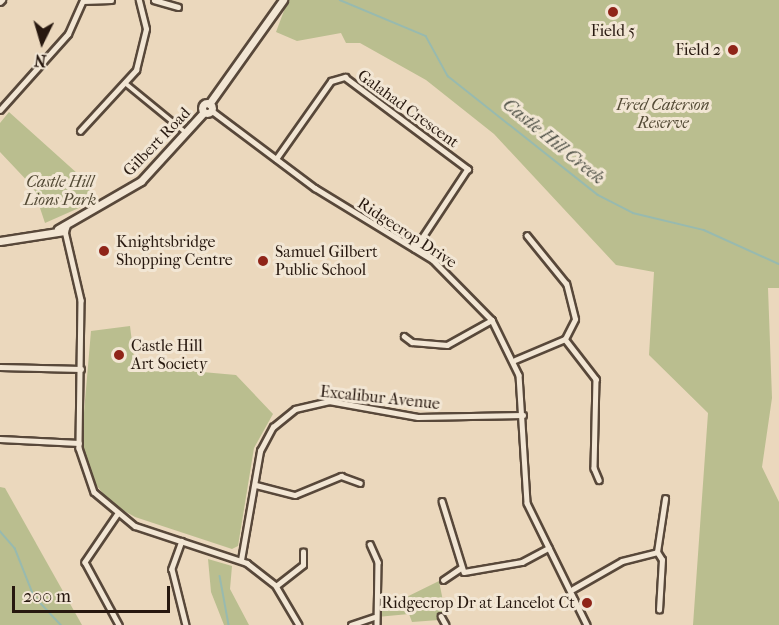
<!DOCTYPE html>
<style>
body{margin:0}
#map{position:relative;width:779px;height:625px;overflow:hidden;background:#ebd8bd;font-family:"IM FELL French Canon",serif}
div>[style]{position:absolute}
.green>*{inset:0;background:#babe8f}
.stream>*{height:1.5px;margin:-0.75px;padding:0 0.75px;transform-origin:0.75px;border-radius:0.75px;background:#98baaf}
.roads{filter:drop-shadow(2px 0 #58483a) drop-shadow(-2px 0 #58483a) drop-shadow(0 2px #58483a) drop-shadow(0 -2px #58483a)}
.pedestrian>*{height:4px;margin:-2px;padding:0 2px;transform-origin:2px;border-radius:2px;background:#f2e6d4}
.minor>*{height:4.5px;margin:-2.25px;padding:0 2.25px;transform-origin:2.25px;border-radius:2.25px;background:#f2e6d4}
.secondary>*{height:7px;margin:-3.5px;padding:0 3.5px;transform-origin:3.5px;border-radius:3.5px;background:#f2e6d4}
.secondary>.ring{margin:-3.5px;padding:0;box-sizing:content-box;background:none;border:7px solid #f2e6d4;border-radius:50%}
.dots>*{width:16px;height:16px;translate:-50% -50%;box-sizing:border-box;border:3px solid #f2e6d4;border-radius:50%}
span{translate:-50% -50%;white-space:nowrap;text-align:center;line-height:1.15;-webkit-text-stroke:6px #f2e6d4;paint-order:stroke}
.poi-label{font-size:16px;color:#27180f}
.right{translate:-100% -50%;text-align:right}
.left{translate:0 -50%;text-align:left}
.park-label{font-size:16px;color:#534a35;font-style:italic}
.street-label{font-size:16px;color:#27180f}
.water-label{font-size:18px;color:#4f5147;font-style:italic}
.north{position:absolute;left:12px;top:12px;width:60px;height:60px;-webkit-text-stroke:4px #f2e6d4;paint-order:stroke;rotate:185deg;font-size:16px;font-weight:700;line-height:24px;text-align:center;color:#27180f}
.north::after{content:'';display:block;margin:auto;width:21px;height:27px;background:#27180f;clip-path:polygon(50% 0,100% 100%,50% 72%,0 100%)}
.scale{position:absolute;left:12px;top:586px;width:158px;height:27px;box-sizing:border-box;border:3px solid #27180f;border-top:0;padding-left:8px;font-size:18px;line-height:21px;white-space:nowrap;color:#27180f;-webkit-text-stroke:4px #f2e6d4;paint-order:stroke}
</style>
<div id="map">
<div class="green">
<div style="clip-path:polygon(288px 0,779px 0,779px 288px,768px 288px,772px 398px,762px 467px,779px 502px,779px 625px,693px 625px,708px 413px,649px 355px,654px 272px,616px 265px,494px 134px,426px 80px,360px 43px,346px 43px,341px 33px,297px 41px,276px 32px)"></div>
<div style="clip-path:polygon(9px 112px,78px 174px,97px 200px,45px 223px,33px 187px,0 152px,0 123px)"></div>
<div style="clip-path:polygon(130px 326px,135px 366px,236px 375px,273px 414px,254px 448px,238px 546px,232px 549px,135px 517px,112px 504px,91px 479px,81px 447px,91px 331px)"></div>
<div style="clip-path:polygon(0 487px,5px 488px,82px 625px,0 625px)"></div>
<div style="clip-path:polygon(208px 559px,232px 566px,230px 589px,249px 625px,224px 625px,211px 592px)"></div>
<div style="clip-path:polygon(439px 581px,444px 606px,439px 620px,412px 622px,409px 614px,377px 617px,376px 612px)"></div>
</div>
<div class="stream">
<div style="left:340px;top:0;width:93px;rotate:22.7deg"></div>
<div style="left:426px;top:36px;width:46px;rotate:61.2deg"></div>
<div style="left:448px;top:76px;width:191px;rotate:38.4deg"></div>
<div style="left:598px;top:195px;width:39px;rotate:27deg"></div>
<div style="left:633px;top:213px;width:73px;rotate:13.5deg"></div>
<div style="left:704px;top:230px;width:82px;rotate:24.4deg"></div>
<div style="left:0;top:531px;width:23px;rotate:49deg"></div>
<div style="left:15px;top:548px;width:52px;rotate:68.4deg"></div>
<div style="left:34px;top:596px;width:40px;rotate:47deg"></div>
<div style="left:220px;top:576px;width:50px;rotate:79.6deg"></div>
</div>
<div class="roads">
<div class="pedestrian">
<div style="left:125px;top:83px;width:79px;rotate:39.3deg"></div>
</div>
<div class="minor">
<div style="left:154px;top:0;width:25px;rotate:16deg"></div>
<div style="left:83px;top:1px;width:28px;rotate:-2deg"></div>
<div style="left:0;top:2px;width:3px;rotate:-45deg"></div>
<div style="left:0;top:110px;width:102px;rotate:-48.2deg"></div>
<div style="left:68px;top:34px;width:37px;rotate:-66deg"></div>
<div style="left:211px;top:110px;width:130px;rotate:36.9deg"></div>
<div style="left:315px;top:188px;width:138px;rotate:31.4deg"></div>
<div style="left:433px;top:260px;width:84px;rotate:45.5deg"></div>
<div style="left:492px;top:320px;width:61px;rotate:63.9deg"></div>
<div style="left:519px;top:375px;width:128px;rotate:86.4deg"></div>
<div style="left:527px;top:503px;width:136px;rotate:63.8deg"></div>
<div style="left:80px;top:131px;width:83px;rotate:-47.4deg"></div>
<div style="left:136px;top:70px;width:42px;rotate:-76.3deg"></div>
<div style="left:146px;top:29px;width:30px;rotate:-104deg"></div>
<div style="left:276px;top:159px;width:95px;rotate:-54.8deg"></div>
<div style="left:331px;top:81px;width:15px;rotate:-16deg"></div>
<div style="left:345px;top:77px;width:154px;rotate:36.8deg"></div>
<div style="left:468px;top:169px;width:96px;rotate:123.5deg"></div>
<div style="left:65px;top:231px;width:71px;rotate:76.9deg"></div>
<div style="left:81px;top:300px;width:148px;rotate:90.8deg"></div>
<div style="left:79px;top:448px;width:46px;rotate:71.2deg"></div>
<div style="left:94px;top:492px;width:53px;rotate:39.7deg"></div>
<div style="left:135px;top:526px;width:118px;rotate:18.3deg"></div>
<div style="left:247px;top:563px;width:37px;rotate:38deg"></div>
<div style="left:276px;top:586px;width:45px;rotate:59.5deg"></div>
<div style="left:404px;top:336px;width:10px;rotate:37deg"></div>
<div style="left:412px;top:342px;width:35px;rotate:5deg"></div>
<div style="left:447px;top:345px;width:51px;rotate:-29.1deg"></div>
<div style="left:565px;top:339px;width:51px;rotate:52.2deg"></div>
<div style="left:596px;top:379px;width:89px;rotate:91.3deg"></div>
<div style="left:594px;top:468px;width:13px;rotate:67deg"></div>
<div style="left:515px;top:360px;width:54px;rotate:-22.8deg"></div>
<div style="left:565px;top:339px;width:22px;rotate:-63deg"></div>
<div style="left:575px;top:319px;width:36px;rotate:-104deg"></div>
<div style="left:566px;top:284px;width:62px;rotate:-129.1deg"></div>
<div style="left:0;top:367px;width:81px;rotate:1.4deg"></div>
<div style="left:0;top:439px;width:79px;rotate:2.9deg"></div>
<div style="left:256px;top:485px;width:40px;rotate:14.4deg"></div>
<div style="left:295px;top:495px;width:50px;rotate:-22.4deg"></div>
<div style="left:341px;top:476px;width:20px;rotate:20deg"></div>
<div style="left:442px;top:501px;width:74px;rotate:72.8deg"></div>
<div style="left:464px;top:572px;width:59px;rotate:-9.8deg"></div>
<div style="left:522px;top:562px;width:30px;rotate:-28deg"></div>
<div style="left:117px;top:515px;width:57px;rotate:124.2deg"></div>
<div style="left:85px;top:562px;width:72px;rotate:61.6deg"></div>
<div style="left:182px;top:541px;width:30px;rotate:110deg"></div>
<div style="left:172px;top:569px;width:58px;rotate:76deg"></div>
<div style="left:370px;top:544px;width:20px;rotate:66deg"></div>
<div style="left:378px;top:562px;width:63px;rotate:90.9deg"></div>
<div style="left:241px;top:560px;width:111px;rotate:-80.1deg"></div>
<div style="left:260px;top:451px;width:27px;rotate:-62deg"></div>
<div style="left:273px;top:427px;width:28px;rotate:-39deg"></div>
<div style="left:295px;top:409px;width:35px;rotate:-13deg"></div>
<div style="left:329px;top:401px;width:90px;rotate:10.2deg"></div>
<div style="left:418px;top:417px;width:105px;rotate:-1.1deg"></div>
<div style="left:443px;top:580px;width:22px;rotate:-34deg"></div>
<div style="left:276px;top:586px;width:34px;rotate:-38deg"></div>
<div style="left:303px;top:565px;width:13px;rotate:-90deg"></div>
<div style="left:573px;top:589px;width:56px;rotate:-29.7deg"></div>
<div style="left:622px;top:561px;width:36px;rotate:-14deg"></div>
<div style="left:659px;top:610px;width:50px;rotate:-86.6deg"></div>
<div style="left:662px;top:560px;width:9px;rotate:-122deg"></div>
<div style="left:657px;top:552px;width:54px;rotate:-81.4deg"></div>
<div style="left:441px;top:616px;width:10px;rotate:61deg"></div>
<div style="left:351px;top:625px;width:24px;rotate:-19deg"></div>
</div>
<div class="secondary">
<div class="ring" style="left:202px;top:103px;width:3px;height:3px"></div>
<div style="left:209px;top:104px;width:128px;rotate:-54.6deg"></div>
<div style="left:58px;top:229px;width:96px;rotate:-30deg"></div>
<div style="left:141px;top:181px;width:93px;rotate:-47.6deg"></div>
<div style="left:0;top:241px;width:65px;rotate:-8.9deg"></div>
<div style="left:64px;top:231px;width:6px;rotate:-72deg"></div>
</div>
</div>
<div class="dots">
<div style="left:613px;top:12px;background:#8f2418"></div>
<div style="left:733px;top:50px;background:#8f2418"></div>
<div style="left:104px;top:251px;background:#8f2418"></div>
<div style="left:263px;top:261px;background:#8f2418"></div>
<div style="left:119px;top:355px;background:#8f2418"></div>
<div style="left:587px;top:603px;background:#8f2418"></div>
</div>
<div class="poi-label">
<span style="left:613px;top:31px">Field 5</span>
<span class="right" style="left:721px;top:50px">Field 2</span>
<span class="left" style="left:116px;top:251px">Knightsbridge<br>Shopping Centre</span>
<span class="left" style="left:275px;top:261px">Samuel Gilbert<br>Public School</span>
<span class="left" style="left:131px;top:355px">Castle Hill<br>Art Society</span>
<span class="right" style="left:575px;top:603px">Ridgecrop Dr at Lancelot Ct</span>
</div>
<div class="park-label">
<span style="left:663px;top:114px">Fred Caterson<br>Reserve</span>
<span style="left:60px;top:191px">Castle Hill<br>Lions Park</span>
</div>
<div class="street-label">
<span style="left:408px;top:109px;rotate:36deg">Galahad Crescent</span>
<span style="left:157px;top:142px;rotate:-46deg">Gilbert Road</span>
<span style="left:407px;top:233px;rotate:33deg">Ridgecrop Drive</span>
<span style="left:380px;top:398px;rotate:6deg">Excalibur Avenue</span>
</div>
<div class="water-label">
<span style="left:553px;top:142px;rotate:39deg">Castle Hill Creek</span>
</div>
<div class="north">N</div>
<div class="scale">200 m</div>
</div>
